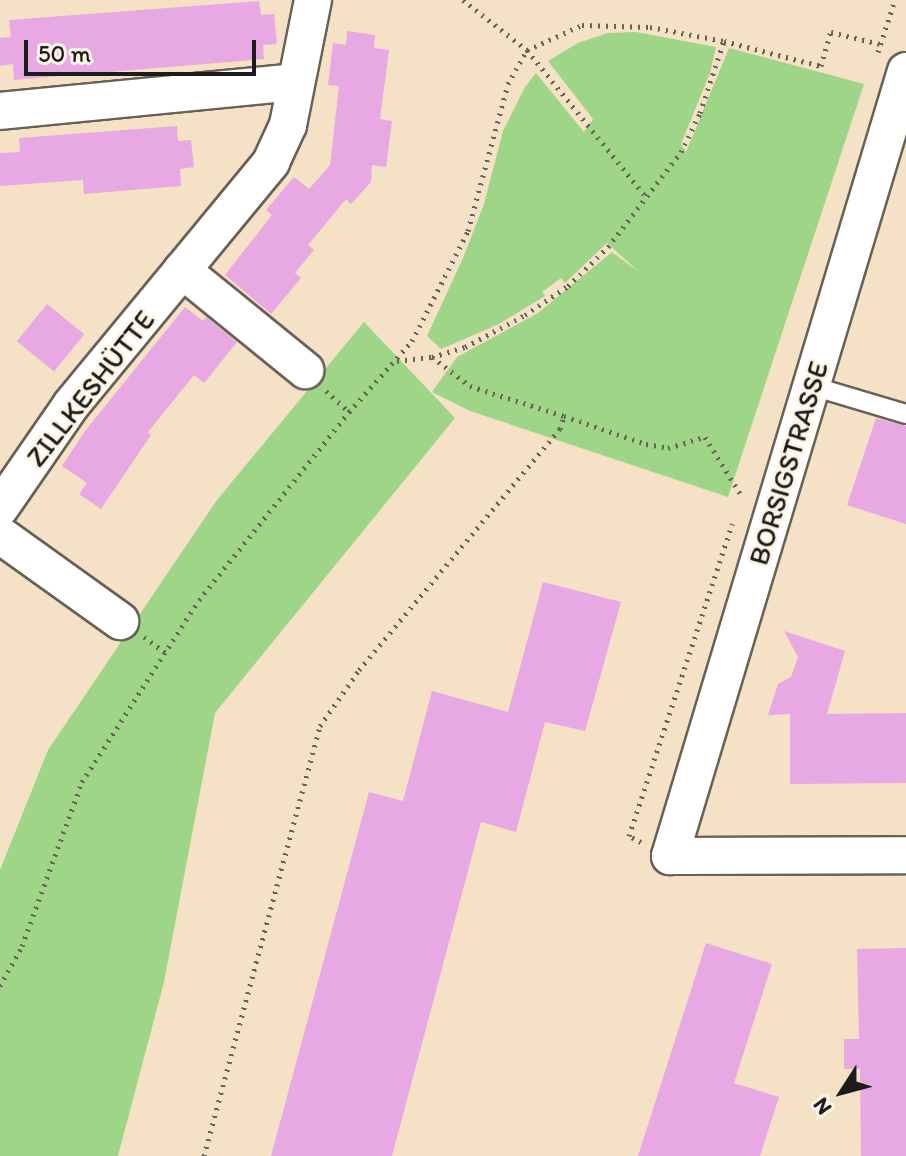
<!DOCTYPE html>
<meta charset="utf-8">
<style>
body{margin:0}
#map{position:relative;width:906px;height:1156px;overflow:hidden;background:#f5e1c5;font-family:Itim,sans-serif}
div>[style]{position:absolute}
.green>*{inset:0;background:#9ed586}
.building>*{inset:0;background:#e7a8e3;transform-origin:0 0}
.path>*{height:5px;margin-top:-2.5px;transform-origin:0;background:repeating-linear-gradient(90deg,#686157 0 2px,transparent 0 8px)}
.roads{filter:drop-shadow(2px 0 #686157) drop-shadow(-2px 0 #686157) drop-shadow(0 2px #686157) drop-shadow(0 -2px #686157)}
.service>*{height:18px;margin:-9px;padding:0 9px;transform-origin:9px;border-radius:9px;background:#fff}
.minor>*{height:36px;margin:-18px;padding:0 18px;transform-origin:18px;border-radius:18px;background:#fff}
span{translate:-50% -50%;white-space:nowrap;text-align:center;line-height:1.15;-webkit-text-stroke:6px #fcf5e5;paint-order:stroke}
.street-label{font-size:28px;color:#1c1c1c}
.north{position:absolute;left:802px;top:1052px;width:80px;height:80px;-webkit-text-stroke:6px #fcf5e5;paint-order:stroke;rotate:234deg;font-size:22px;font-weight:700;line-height:32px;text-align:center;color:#1c1c1c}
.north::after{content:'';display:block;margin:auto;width:28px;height:36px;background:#1c1c1c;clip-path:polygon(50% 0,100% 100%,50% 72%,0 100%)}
.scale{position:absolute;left:24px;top:40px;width:232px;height:36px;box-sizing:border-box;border:4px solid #1c1c1c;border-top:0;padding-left:10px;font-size:24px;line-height:28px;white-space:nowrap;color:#1c1c1c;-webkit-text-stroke:6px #fcf5e5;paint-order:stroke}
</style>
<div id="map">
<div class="green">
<div style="clip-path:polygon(636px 32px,716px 47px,710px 73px,681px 144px,686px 152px,729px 48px,864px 84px,728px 497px,470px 411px,432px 392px,457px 357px,538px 313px,612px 252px,639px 272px,607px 243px,565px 283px,561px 278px,542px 292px,545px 296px,499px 324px,441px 349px,427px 336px,463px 258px,484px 204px,503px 131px,525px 87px,536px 73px,584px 132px,593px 119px,548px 61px,578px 43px,608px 33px)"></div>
<div style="clip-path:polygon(364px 322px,455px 418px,215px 713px,164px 982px,118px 1156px,0 1156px,0 870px,48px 750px,217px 500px)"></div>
</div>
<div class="building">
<div style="clip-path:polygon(259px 1px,261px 15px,274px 14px,277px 44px,263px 45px,264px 59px,14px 80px,13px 64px,0 66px,0 38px,11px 37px,9px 20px)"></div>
<div style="clip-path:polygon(347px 31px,375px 35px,374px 48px,389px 50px,380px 119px,392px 121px,386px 167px,372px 165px,371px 182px,351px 204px,346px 199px,308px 245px,314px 250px,295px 273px,301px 278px,271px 314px,225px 275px,272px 215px,266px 210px,294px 177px,309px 189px,330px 165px,339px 86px,328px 85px,333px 43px,346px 45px)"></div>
<div style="clip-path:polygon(177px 126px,178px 141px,191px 140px,194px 167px,180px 169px,181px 186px,84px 194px,83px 180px,0 186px,0 153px,20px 152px,19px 138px)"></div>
<div style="left:47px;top:304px;width:48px;height:48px;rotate:39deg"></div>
<div style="clip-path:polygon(185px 307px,203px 321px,206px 317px,237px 342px,204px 383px,194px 375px,148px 432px,151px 435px,101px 509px,79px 494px,87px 483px,62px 466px,85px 431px)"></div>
<div style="clip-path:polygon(876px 418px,906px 426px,906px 524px,847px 505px)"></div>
<div style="clip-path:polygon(543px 582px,621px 602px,585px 731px,545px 722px,516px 832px,481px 822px,392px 1156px,271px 1156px,369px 792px,403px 801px,432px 691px,508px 712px)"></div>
<div style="clip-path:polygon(784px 631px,845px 651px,827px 714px,906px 713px,906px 783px,790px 784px,790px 714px,768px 715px,778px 684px,791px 677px,798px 657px)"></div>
<div style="clip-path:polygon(706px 943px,772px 964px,734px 1083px,779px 1097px,760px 1156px,638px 1156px)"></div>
<div style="clip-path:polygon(906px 948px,906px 1156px,861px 1156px,860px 1069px,844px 1069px,844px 1039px,859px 1039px,857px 949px)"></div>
</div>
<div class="path">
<div style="left:463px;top:0;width:81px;rotate:38deg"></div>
<div style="left:527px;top:50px;width:191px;rotate:51deg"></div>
<div style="left:878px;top:52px;width:55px;rotate:-71.9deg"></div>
<div style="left:432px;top:357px;width:48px;rotate:37.3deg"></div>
<div style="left:470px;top:386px;width:99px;rotate:17.7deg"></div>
<div style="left:397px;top:361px;width:35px;rotate:-7deg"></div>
<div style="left:432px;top:357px;width:34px;rotate:-17deg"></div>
<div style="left:465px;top:347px;width:68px;rotate:-28.1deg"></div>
<div style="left:525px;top:315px;width:52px;rotate:-34deg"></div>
<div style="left:568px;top:286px;width:56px;rotate:-44.3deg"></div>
<div style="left:608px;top:247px;width:120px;rotate:-52.5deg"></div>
<div style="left:681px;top:152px;width:43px;rotate:-64deg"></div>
<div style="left:700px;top:113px;width:76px;rotate:-71.6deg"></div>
<div style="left:724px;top:41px;width:100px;rotate:14.5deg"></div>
<div style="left:821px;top:66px;width:35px;rotate:-74deg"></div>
<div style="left:831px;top:32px;width:50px;rotate:13.8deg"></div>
<div style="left:326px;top:391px;width:31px;rotate:42deg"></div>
<div style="left:144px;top:637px;width:27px;rotate:36deg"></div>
<div style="left:641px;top:842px;width:13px;rotate:-153deg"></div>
<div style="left:629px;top:836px;width:329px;rotate:-71.7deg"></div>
<div style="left:0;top:986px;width:46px;rotate:-61.2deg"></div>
<div style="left:22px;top:946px;width:175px;rotate:-69.9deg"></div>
<div style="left:82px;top:782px;width:216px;rotate:-57.3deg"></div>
<div style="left:199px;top:600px;width:241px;rotate:-51.4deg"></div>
<div style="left:349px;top:412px;width:95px;rotate:-48.4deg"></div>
<div style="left:412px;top:341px;width:123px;rotate:-63deg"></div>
<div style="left:468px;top:231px;width:152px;rotate:-74.8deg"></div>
<div style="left:508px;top:84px;width:39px;rotate:-61deg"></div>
<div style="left:527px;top:50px;width:60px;rotate:-24.4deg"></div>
<div style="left:582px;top:25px;width:68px;rotate:1.7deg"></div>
<div style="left:650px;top:27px;width:75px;rotate:10.7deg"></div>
<div style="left:204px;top:1156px;width:445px;rotate:-74.9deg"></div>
<div style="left:320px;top:726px;width:68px;rotate:-55.1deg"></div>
<div style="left:359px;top:670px;width:314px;rotate:-50.2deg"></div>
<div style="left:560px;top:429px;width:14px;rotate:-73deg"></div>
<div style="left:564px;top:416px;width:87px;rotate:18.9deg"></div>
<div style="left:646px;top:444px;width:22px;rotate:10deg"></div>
<div style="left:668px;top:448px;width:39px;rotate:-17deg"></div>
<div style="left:705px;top:437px;width:68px;rotate:58.2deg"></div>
</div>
<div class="roads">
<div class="service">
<div style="left:812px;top:386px;width:98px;rotate:16.6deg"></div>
</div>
<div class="minor">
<div style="left:906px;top:71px;width:820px;rotate:106.73deg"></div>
<div style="left:670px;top:856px;width:236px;rotate:-0.2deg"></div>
<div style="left:0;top:111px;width:296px;rotate:-5.6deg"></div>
<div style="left:182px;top:270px;width:159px;rotate:39.1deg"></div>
<div style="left:0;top:508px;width:125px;rotate:-55.4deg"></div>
<div style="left:71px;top:405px;width:315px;rotate:-50.5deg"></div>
<div style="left:271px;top:162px;width:41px;rotate:-65.3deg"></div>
<div style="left:288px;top:125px;width:127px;rotate:-78.7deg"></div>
<div style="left:0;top:535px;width:148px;rotate:35.6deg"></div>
</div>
</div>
<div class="street-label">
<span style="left:90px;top:388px;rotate:-52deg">ZILLKESHÜTTE</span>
<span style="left:788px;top:463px;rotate:-73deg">BORSIGSTRASSE</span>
</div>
<div class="north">N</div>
<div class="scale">50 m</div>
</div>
